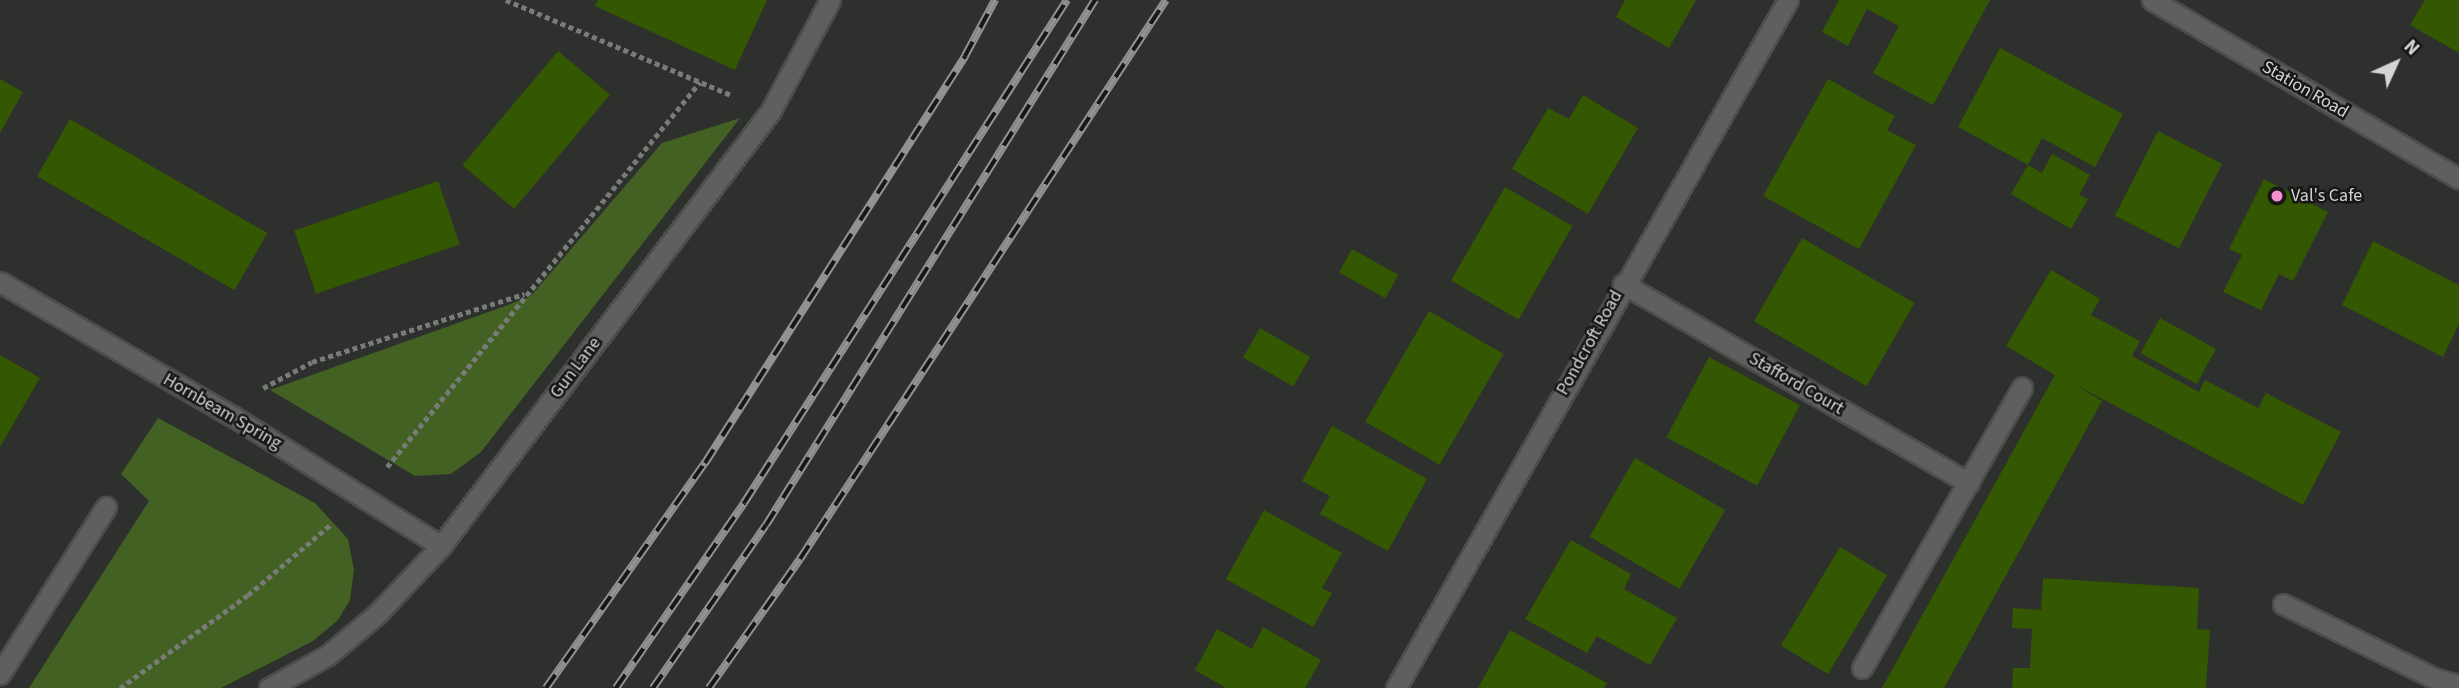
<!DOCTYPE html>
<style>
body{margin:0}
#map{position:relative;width:2459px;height:688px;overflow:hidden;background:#2e302d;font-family:"Source Sans 3",sans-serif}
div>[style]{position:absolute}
.green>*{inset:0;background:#426122}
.building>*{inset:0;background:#345701;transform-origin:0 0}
.path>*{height:4.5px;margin-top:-2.25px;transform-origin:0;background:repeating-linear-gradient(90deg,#797b78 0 5px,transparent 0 8.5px)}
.roads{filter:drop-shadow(2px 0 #4b4d4a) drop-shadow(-2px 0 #4b4d4a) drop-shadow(0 2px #4b4d4a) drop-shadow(0 -2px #4b4d4a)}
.service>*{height:19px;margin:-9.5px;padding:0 9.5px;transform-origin:9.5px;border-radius:9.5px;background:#5e605d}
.minor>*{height:19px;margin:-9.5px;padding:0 9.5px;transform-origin:9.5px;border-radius:9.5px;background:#5e605d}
.tertiary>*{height:19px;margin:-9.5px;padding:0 9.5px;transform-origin:9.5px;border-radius:9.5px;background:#5e605d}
.rail>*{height:8px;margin-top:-4px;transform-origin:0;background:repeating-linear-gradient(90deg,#171716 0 16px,#919390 0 32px);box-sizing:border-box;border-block:2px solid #919390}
.dots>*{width:19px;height:19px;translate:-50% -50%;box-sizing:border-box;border:4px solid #171716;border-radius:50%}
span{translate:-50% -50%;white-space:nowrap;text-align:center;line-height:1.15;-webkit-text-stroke:5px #171716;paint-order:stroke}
.street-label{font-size:18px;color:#d4d5d3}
.poi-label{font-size:18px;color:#d4d5d3}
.left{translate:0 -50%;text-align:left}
.north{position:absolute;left:2361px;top:28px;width:70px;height:70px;-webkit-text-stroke:5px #171716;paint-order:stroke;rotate:45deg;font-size:19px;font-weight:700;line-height:28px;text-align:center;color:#d4d5d3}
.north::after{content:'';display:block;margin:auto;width:24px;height:32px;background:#d4d5d3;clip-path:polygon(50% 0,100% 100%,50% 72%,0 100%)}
</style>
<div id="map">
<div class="green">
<div style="clip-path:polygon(740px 118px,481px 452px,451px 474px,415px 476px,270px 390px,530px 297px,662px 143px)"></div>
<div style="clip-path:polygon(158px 418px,315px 503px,348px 539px,354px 570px,350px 600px,338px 620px,313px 641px,221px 688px,29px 688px,149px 501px,121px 474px)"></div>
</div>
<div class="building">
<div style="clip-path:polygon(598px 0,767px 0,735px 70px,595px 6px)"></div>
<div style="clip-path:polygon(1625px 0,1696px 0,1669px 48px,1616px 17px)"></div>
<div style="clip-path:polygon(1839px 0,1990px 0,1933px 105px,1873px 73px,1899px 26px,1867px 9px,1848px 46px,1822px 32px)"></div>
<div style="clip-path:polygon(2425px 0,2459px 0,2459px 53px,2410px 25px)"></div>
<div style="clip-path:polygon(2000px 48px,2123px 114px,2095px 167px,2042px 138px,2028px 165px,1958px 127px)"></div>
<div style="left:558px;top:51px;width:68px;height:149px;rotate:40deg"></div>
<div style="clip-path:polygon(0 79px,23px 92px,0 133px)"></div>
<div style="clip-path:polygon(1828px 79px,1895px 116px,1887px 130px,1916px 145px,1859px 249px,1763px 196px)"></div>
<div style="clip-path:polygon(1583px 95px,1638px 128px,1588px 214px,1512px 169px,1548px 108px,1569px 119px)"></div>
<div style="left:70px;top:119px;width:228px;height:66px;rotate:30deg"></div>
<div style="left:2158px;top:131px;width:72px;height:95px;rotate:27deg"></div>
<div style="clip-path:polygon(2052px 154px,2090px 175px,2079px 195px,2088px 199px,2071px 229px,2011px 194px,2028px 165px,2042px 173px)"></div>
<div style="clip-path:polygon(2264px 179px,2328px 212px,2293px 281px,2279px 274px,2261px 310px,2223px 292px,2242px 255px,2229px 249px)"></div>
<div style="left:438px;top:181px;width:67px;height:152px;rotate:71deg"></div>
<div style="left:1505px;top:187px;width:78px;height:108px;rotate:30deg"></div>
<div style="left:1802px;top:238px;width:130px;height:96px;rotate:30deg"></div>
<div style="clip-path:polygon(2373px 241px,2459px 285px,2459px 324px,2443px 357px,2342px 305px)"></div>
<div style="left:1352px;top:249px;width:53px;height:27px;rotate:29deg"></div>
<div style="clip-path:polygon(2051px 270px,2100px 299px,2091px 315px,2140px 341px,2132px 356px,2199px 392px,2205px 380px,2258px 408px,2266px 393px,2341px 432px,2303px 505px,2072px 383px,2102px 401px,1944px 688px,1882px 688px,2055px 375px,2006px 346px)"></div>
<div style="left:1429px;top:311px;width:86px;height:128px;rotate:30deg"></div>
<div style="left:2160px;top:318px;width:64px;height:40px;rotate:29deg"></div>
<div style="left:1260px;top:328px;width:58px;height:34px;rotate:30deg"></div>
<div style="clip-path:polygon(0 355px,40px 378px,0 447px)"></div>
<div style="left:1709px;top:357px;width:103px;height:91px;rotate:28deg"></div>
<div style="clip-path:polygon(1332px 426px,1427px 479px,1388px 551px,1320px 514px,1330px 496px,1302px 481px)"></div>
<div style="left:1635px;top:458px;width:104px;height:91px;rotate:30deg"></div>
<div style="clip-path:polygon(1264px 510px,1342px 553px,1322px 588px,1332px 593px,1313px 627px,1226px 579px)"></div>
<div style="clip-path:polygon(1571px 540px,1631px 574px,1624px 589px,1677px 618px,1650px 665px,1597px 636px,1587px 653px,1525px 619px)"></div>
<div style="left:1840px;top:547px;width:55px;height:115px;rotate:31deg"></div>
<div style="clip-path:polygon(2043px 578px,2199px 588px,2197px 629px,2210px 630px,2206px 688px,2012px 688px,2013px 668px,2030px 668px,2032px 629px,2012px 628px,2013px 608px,2041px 610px)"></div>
<div style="clip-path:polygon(1263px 627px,1321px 660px,1305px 688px,1226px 688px,1195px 670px,1217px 629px,1252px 649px)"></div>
<div style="clip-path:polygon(1510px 630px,1607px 683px,1604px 688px,1478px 688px)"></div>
</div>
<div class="path">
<div style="left:506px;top:0;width:244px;rotate:22.9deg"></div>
<div style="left:263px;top:388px;width:55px;rotate:-28deg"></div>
<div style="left:312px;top:362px;width:223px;rotate:-17.8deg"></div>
<div style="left:387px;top:467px;width:496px;rotate:-50.9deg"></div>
<div style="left:120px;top:688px;width:158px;rotate:-36deg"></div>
<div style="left:248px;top:595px;width:108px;rotate:-40.5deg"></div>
</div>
<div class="roads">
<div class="service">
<div style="left:1623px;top:284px;width:399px;rotate:29.9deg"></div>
<div style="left:2283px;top:604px;width:170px;rotate:26.1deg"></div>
<div style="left:2436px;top:679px;width:24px;rotate:15deg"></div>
<div style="left:1862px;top:668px;width:323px;rotate:-60.3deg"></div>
</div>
<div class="minor">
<div style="left:0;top:282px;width:270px;rotate:30deg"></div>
<div style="left:234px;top:417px;width:244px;rotate:31.9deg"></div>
<div style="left:0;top:674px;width:198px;rotate:-57.6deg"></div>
<div style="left:269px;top:688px;width:68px;rotate:-29.2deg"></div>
<div style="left:328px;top:655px;width:62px;rotate:-39.8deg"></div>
<div style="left:376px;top:615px;width:95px;rotate:-46.7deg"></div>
<div style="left:441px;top:546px;width:545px;rotate:-52.84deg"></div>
<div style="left:770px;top:112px;width:127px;rotate:-61.8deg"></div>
<div style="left:1396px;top:688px;width:792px;rotate:-60.33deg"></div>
</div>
<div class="tertiary">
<div style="left:2152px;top:0;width:355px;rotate:30.2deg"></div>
</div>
</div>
<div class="rail">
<div style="left:546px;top:688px;width:276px;rotate:-54.8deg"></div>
<div style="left:705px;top:463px;width:483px;rotate:-57.4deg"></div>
<div style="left:965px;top:56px;width:64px;rotate:-61.8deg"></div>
<div style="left:616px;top:688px;width:225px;rotate:-55.3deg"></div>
<div style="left:744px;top:503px;width:598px;rotate:-57.29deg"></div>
<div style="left:653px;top:688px;width:198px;rotate:-55.3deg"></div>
<div style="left:766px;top:525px;width:620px;rotate:-57.93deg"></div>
<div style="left:709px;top:688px;width:158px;rotate:-54.8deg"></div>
<div style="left:800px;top:559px;width:668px;rotate:-56.79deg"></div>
</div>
<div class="dots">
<div style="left:2277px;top:196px;background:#f591d2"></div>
</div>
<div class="street-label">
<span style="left:2305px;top:90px;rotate:30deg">Station Road</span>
<span style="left:1590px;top:343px;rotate:-61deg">Pondcroft Road</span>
<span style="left:576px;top:368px;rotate:-53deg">Gun Lane</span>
<span style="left:1796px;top:384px;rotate:30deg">Stafford Court</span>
<span style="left:222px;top:412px;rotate:30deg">Hornbeam Spring</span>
</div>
<div class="poi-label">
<span class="left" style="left:2291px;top:196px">Val's Cafe</span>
</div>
<div class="north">N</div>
</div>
